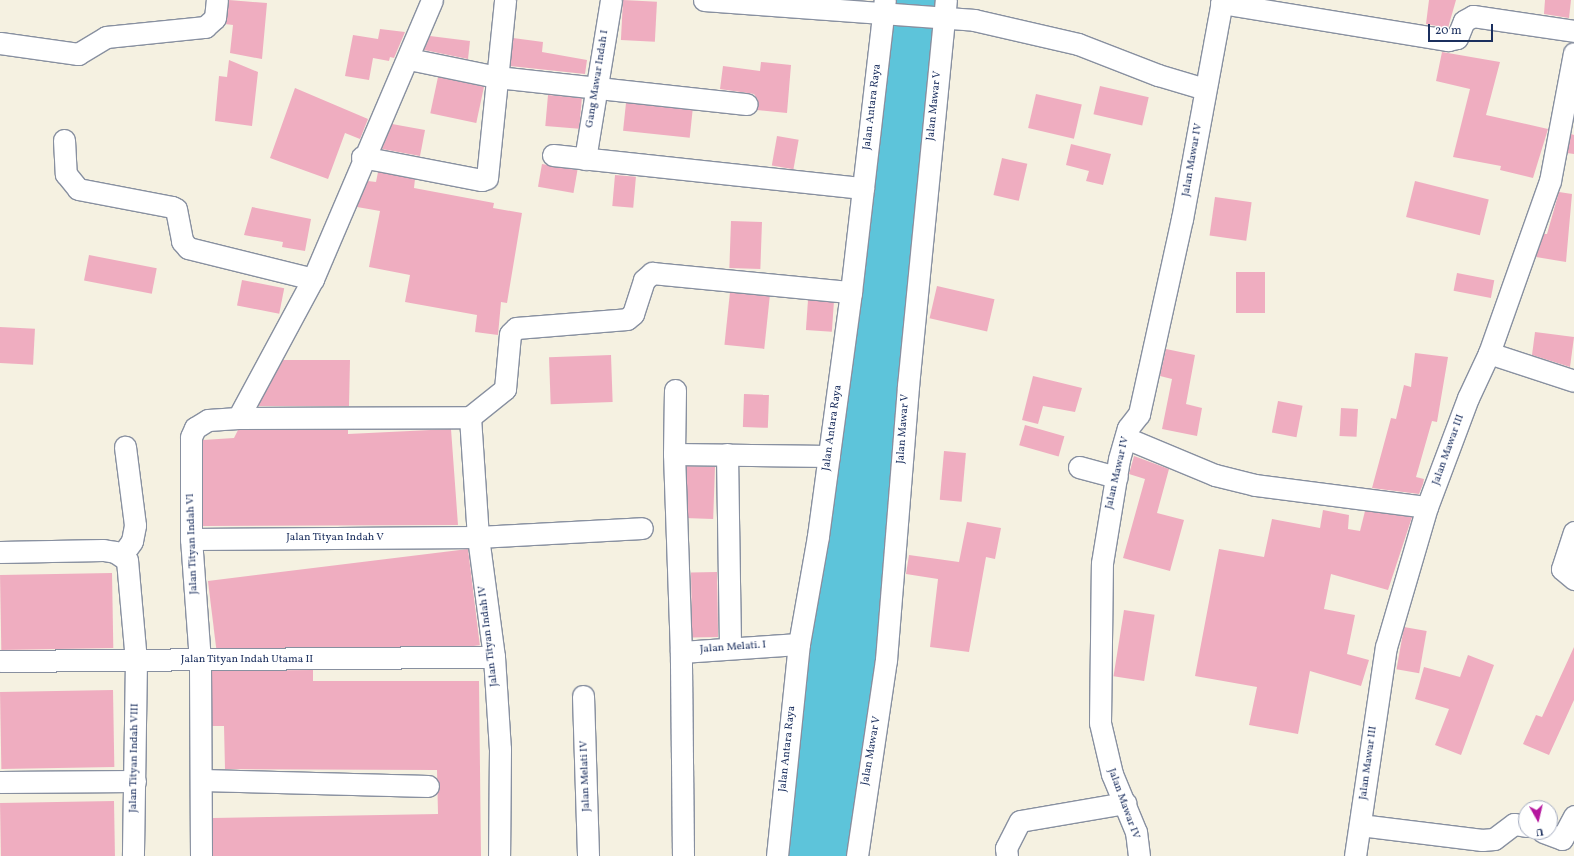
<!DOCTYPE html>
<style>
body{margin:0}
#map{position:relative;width:1574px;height:856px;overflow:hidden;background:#f5f1e1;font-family:Vollkorn,serif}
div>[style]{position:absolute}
.water>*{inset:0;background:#5dc4da}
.building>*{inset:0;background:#efadc0;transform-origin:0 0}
.roads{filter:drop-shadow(1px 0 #8890a0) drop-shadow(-1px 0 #8890a0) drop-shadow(0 1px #8890a0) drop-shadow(0 -1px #8890a0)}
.minor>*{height:21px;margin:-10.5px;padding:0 10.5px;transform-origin:10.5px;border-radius:10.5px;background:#fff}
span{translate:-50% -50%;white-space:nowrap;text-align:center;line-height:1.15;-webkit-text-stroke:4px #fff;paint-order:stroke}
.street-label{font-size:11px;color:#1b2f5e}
.north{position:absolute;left:1518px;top:800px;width:40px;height:40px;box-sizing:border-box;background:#fff;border:1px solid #a4acbf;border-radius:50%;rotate:172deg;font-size:11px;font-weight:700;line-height:16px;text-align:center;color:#1b2f5e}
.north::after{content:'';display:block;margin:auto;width:14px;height:18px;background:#b5179e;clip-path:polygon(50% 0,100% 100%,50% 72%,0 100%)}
.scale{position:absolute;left:1428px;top:24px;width:65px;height:18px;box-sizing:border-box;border:2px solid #1b2f5e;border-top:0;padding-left:5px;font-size:12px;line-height:14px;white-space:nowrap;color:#1b2f5e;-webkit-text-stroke:3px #fff;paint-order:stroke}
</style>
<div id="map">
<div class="water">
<div style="clip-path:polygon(886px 0,946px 0,857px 856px,777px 856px)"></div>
</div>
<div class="building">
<div style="clip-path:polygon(229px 0,267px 3px,262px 59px,230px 53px,233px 25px,225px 24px)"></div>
<div style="left:623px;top:0;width:34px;height:40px;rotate:3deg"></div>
<div style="clip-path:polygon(1429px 0,1456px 0,1448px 28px,1426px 24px)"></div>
<div style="clip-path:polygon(1545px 0,1571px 0,1569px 18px,1544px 14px)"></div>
<div style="clip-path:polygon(380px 29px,405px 32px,394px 58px,390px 57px,389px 61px,373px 58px,369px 80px,345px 76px,353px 35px,378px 39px)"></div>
<div style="clip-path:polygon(430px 36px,470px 41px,468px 59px,424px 50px)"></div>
<div style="clip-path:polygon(513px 38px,543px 42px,542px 52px,587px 60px,585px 74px,510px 66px)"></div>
<div style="clip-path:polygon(1442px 52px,1500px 62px,1486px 115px,1548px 129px,1533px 178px,1500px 170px,1501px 166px,1453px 157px,1470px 89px,1436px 81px)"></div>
<div style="clip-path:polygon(229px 60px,258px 72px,252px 126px,215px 121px,219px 76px,227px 77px)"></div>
<div style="clip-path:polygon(761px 62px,791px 65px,787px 113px,757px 110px,758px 100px,754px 94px,720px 89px,723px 66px,760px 71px)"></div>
<div style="left:438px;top:77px;width:47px;height:37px;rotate:12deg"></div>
<div style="left:1100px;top:86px;width:50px;height:29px;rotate:13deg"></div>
<div style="clip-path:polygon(295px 88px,368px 119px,360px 139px,345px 133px,328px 179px,270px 158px)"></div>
<div style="left:1036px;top:94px;width:47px;height:35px;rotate:13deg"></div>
<div style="left:548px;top:95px;width:34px;height:31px;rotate:5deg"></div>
<div style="left:626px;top:103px;width:67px;height:28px;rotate:6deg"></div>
<div style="clip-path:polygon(392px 124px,425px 130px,420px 156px,382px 149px)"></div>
<div style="clip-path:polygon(1571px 134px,1574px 135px,1574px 154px,1567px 153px)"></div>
<div style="left:777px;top:136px;width:22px;height:30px;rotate:10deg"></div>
<div style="clip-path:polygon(1071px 144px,1111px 154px,1103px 185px,1086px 181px,1089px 171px,1066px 165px)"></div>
<div style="left:1002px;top:158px;width:26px;height:38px;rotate:13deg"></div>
<div style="left:542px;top:164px;width:36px;height:23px;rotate:10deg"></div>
<div style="clip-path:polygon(378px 172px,415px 179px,414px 188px,494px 203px,493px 208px,522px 213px,507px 303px,501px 302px,498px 335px,475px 332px,477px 315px,405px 302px,410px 275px,369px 267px,380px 211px,357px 207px,368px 181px,376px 182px)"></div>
<div style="left:615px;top:175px;width:21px;height:31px;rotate:5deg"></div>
<div style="left:1415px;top:181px;width:76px;height:37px;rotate:14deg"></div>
<div style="clip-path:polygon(1559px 192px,1572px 194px,1566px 262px,1536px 257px,1544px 234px,1547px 234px)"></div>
<div style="left:1215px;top:197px;width:37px;height:39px;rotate:8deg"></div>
<div style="clip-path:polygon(252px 207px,311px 219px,305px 251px,282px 247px,283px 242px,244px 235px)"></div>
<div style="left:731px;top:221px;width:31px;height:47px;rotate:2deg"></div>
<div style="left:89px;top:255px;width:69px;height:26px;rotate:11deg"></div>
<div style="left:1236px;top:272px;width:29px;height:41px"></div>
<div style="left:1457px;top:273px;width:38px;height:18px;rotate:11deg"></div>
<div style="left:242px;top:280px;width:43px;height:26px;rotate:11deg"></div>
<div style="left:937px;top:286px;width:59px;height:33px;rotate:13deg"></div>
<div style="left:730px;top:292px;width:40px;height:53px;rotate:6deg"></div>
<div style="left:808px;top:300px;width:26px;height:30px;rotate:4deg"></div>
<div style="left:0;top:327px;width:35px;height:36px;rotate:3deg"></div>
<div style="clip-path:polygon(1535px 332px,1574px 337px,1570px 367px,1532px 355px)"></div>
<div style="clip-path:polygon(1166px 349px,1195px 355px,1186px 404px,1202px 408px,1197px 436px,1162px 429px,1172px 379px,1160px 376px)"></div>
<div style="clip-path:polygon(1415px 353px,1448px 357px,1437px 422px,1432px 421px,1416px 477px,1424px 479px,1423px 484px,1419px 494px,1372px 488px,1391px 418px,1396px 419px,1404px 385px,1411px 387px)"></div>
<div style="left:611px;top:355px;width:47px;height:62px;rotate:88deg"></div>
<div style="clip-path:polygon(283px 360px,350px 360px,349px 406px,258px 406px)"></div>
<div style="clip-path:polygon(1033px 376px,1082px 388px,1075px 412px,1043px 406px,1038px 424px,1022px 420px)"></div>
<div style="left:744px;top:394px;width:25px;height:33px;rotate:2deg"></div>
<div style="left:1278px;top:401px;width:25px;height:32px;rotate:11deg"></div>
<div style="left:1341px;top:408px;width:17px;height:28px;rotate:3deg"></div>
<div style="left:1025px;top:425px;width:41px;height:21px;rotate:16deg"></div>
<div style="clip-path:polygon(451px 429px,458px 525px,203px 526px,203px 440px,234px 438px,238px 430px,348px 430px,348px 434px)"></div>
<div style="left:944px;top:451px;width:22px;height:49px;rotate:5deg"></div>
<div style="clip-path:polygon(1134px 456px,1169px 469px,1157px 513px,1184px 520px,1170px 571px,1123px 558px,1145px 479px,1129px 474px)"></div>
<div style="left:686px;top:466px;width:29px;height:52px;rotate:2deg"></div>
<div style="clip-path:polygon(1323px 510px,1349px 515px,1348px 529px,1360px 531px,1365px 511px,1412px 517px,1388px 590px,1331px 574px,1324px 609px,1355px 615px,1347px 654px,1369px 660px,1361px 686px,1310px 671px,1298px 734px,1249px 725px,1257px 687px,1195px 676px,1219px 549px,1264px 557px,1272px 519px,1320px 528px)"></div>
<div style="clip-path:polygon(967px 522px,1001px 528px,995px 559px,986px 557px,969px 652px,930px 647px,938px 579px,906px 574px,909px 555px,959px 562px)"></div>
<div style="left:468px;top:549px;width:97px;height:262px;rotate:83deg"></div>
<div style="left:717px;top:572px;width:65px;height:26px;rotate:89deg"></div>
<div style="left:112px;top:573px;width:75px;height:112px;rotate:89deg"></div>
<div style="left:1124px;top:610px;width:31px;height:67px;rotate:9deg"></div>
<div style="left:1404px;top:627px;width:23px;height:43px;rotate:10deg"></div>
<div style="clip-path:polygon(1574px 647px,1574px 700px,1549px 755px,1523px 744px,1536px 715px,1542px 717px)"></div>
<div style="clip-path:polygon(1468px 655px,1494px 665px,1461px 755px,1435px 745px,1449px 709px,1415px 699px,1424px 667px,1460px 677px)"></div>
<div style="clip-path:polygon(313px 670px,313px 681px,479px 681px,481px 856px,213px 856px,213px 818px,438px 814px,437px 770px,225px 769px,224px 726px,212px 726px,212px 671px)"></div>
<div style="left:113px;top:690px;width:77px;height:113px;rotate:89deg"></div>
<div style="left:114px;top:801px;width:55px;height:114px;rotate:89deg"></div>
</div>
<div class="roads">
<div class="minor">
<div style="left:704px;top:0;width:271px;rotate:4.2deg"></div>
<div style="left:974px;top:20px;width:107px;rotate:13deg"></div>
<div style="left:1078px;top:44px;width:86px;rotate:21.2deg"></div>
<div style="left:1158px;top:75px;width:49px;rotate:16.6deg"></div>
<div style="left:1221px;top:3px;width:230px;rotate:9.3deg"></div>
<div style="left:1448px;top:40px;width:9px;rotate:-13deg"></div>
<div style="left:1457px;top:38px;width:18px;rotate:-68deg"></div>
<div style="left:1464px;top:21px;width:10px;rotate:-29deg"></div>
<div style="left:1473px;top:16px;width:102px;rotate:8.4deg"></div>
<div style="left:0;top:43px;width:79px;rotate:8deg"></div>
<div style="left:78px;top:54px;width:33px;rotate:-31deg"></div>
<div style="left:106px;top:37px;width:100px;rotate:-5.8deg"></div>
<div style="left:205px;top:27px;width:13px;rotate:-42deg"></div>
<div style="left:215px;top:18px;width:18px;rotate:-84deg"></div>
<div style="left:409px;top:59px;width:90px;rotate:11.6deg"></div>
<div style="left:497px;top:77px;width:251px;rotate:6.2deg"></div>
<div style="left:64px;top:140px;width:34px;rotate:87deg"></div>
<div style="left:66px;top:174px;width:19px;rotate:51deg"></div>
<div style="left:78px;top:189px;width:96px;rotate:10.8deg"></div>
<div style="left:172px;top:207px;width:4px;rotate:27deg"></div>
<div style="left:176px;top:209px;width:33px;rotate:79deg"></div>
<div style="left:182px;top:241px;width:9px;rotate:49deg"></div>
<div style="left:188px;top:248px;width:129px;rotate:13.9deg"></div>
<div style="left:553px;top:155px;width:312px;rotate:6.1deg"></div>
<div style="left:362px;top:157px;width:122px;rotate:10.9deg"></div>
<div style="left:482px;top:180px;width:5px;rotate:-22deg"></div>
<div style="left:487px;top:178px;width:179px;rotate:-84.2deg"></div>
<div style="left:585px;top:159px;width:161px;rotate:-80.7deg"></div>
<div style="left:1489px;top:353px;width:89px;rotate:18.2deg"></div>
<div style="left:675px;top:390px;width:64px;rotate:90.9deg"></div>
<div style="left:674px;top:454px;width:155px;rotate:0.7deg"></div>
<div style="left:470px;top:417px;width:120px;rotate:86.2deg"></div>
<div style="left:478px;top:537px;width:121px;rotate:82.4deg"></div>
<div style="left:494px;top:657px;width:92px;rotate:86.3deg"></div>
<div style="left:500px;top:749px;width:107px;rotate:90.5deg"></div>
<div style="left:238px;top:418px;width:158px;rotate:-61.7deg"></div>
<div style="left:313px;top:279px;width:303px;rotate:-66.9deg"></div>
<div style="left:1126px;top:438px;width:96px;rotate:22.6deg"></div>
<div style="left:1215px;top:475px;width:41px;rotate:14deg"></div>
<div style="left:1255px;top:485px;width:173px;rotate:7.3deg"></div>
<div style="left:674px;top:454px;width:198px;rotate:88deg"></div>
<div style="left:727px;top:454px;width:193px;rotate:89.1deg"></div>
<div style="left:1079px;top:467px;width:39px;rotate:15deg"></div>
<div style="left:1574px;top:532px;width:39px;rotate:108deg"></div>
<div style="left:1562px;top:569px;width:16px;rotate:40deg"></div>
<div style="left:191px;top:539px;width:287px;rotate:-0.4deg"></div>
<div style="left:478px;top:537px;width:164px;rotate:-3.1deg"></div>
<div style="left:0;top:552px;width:103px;rotate:-1.1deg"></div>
<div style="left:103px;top:550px;width:12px;rotate:9deg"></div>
<div style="left:115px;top:552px;width:14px;rotate:34deg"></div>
<div style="left:127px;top:560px;width:100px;rotate:84.9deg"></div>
<div style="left:136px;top:660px;width:196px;rotate:90.9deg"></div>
<div style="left:122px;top:555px;width:17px;rotate:-54deg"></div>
<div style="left:132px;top:541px;width:16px;rotate:-79deg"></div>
<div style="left:135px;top:525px;width:79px;rotate:-97.3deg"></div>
<div style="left:0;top:661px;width:494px;rotate:-0.5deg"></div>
<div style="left:583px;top:696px;width:160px;rotate:88.2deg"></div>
<div style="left:202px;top:780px;width:226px;rotate:1.5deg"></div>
<div style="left:0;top:782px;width:135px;rotate:-0.4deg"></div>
<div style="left:1360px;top:825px;width:123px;rotate:7deg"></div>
<div style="left:1482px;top:840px;width:12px;rotate:-5deg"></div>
<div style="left:1494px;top:839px;width:25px;rotate:-37deg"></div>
<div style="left:1514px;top:824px;width:12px;rotate:9deg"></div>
<div style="left:1543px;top:832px;width:20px;rotate:20deg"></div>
<div style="left:1562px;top:839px;width:26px;rotate:-62deg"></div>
<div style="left:201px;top:856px;width:195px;rotate:-90.3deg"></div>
<div style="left:200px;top:661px;width:122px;rotate:-94.2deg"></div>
<div style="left:191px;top:539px;width:102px;rotate:-90deg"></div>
<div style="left:191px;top:437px;width:10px;rotate:-66deg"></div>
<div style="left:195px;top:428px;width:15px;rotate:-32deg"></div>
<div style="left:208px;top:420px;width:30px;rotate:-4deg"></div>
<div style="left:238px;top:418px;width:232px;rotate:-0.2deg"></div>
<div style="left:470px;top:417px;width:45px;rotate:-38.7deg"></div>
<div style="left:505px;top:389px;width:55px;rotate:-84.8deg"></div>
<div style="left:510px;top:334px;width:8px;rotate:-45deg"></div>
<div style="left:516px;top:328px;width:111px;rotate:-4.6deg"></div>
<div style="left:627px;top:319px;width:8px;rotate:-40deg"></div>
<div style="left:633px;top:314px;width:36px;rotate:-72deg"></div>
<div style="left:644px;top:280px;width:11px;rotate:-41deg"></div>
<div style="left:652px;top:273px;width:200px;rotate:5.5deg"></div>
<div style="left:683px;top:856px;width:204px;rotate:-90.6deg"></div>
<div style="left:681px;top:652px;width:118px;rotate:-3.9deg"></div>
<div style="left:777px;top:856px;width:213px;rotate:-84.1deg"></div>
<div style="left:799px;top:644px;width:110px;rotate:-80deg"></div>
<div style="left:818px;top:536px;width:246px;rotate:-82.3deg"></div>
<div style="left:851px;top:292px;width:294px;rotate:-83.4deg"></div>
<div style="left:857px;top:856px;width:198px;rotate:-81.6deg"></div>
<div style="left:886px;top:660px;width:275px;rotate:-85.4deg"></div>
<div style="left:908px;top:386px;width:388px;rotate:-84.4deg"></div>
<div style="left:1007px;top:856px;width:8px;rotate:-97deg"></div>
<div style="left:1006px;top:848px;width:30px;rotate:-63deg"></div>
<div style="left:1020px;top:821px;width:107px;rotate:-9.7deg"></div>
<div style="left:1139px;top:856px;width:24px;rotate:-97deg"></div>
<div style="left:1136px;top:832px;width:63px;rotate:-112.5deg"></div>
<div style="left:1112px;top:774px;width:52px;rotate:-103.2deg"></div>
<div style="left:1100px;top:723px;width:160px;rotate:-89.3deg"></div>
<div style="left:1102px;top:563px;width:105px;rotate:-80.7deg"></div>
<div style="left:1119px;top:459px;width:32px;rotate:-74deg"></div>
<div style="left:1128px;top:428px;width:18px;rotate:-52deg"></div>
<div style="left:1139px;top:414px;width:200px;rotate:-77.6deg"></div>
<div style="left:1182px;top:219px;width:223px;rotate:-79.6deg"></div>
<div style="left:1355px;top:856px;width:211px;rotate:-81.6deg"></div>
<div style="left:1386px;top:647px;width:146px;rotate:-73.7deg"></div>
<div style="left:1427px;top:507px;width:116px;rotate:-69.4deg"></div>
<div style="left:1468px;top:398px;width:50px;rotate:-65deg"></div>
<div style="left:1489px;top:353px;width:182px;rotate:-70.5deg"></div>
<div style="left:1550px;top:181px;width:130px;rotate:-79.4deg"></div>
</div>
</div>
<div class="street-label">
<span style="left:598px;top:79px;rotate:-81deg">Gang Mawar Indah I</span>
<span style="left:935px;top:106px;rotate:-84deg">Jalan Mawar V</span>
<span style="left:873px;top:107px;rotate:-83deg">Jalan Antara Raya</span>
<span style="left:1193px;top:160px;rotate:-80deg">Jalan Mawar IV</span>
<span style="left:833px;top:428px;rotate:-82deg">Jalan Antara Raya</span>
<span style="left:904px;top:429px;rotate:-86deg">Jalan Mawar V</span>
<span style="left:1449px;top:450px;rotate:-70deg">Jalan Mawar III</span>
<span style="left:1118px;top:473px;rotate:-77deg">Jalan Mawar IV</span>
<span style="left:335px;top:538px">Jalan Tityan Indah V</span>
<span style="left:193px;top:544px;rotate:-92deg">Jalan Tityan Indah Vl</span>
<span style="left:489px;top:636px;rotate:-97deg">Jalan Tityan Indah IV</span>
<span style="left:733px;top:648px;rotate:-4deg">Jalan Melati. I</span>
<span style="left:247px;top:660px">Jalan Tityan Indah Utama II</span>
<span style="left:788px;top:749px;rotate:-84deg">Jalan Antara Raya</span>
<span style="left:872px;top:751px;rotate:-80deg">Jalan Mawar V</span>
<span style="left:135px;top:758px;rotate:-89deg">Jalan Tityan Indah VIII</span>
<span style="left:1369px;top:763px;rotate:-82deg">Jalan Mawar III</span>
<span style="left:586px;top:776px;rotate:-92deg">Jalan Melati IV</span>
<span style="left:1123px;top:804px;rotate:70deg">Jalan Mawar IV</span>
</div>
<div class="north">U</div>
<div class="scale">20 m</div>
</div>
